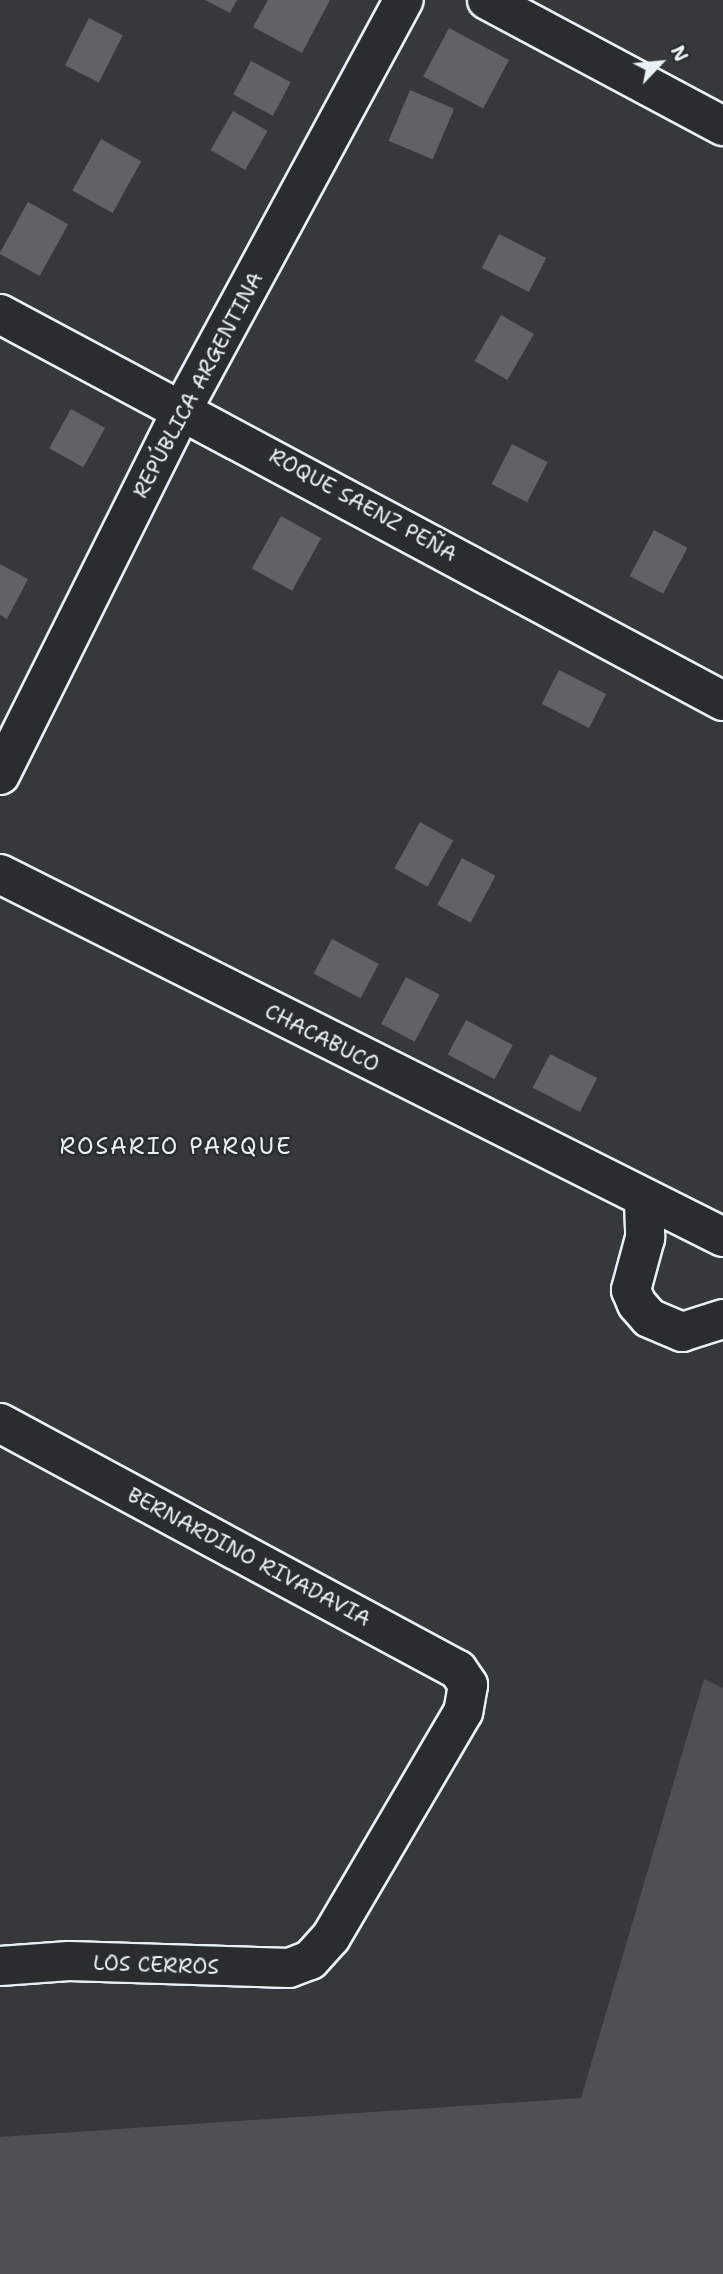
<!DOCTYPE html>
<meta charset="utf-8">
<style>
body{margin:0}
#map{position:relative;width:723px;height:2274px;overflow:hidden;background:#35393a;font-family:"Shantell Sans",sans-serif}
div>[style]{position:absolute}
.green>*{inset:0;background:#4d5152}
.building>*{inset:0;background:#5f6365;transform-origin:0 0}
.roads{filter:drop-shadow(2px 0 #e8f1f8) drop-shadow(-2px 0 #e8f1f8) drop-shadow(0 2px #e8f1f8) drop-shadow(0 -2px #e8f1f8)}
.minor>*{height:38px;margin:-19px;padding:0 19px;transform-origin:19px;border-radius:19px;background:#2a2d2e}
span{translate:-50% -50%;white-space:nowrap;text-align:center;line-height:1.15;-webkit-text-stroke:5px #2a2d2e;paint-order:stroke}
.street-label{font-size:21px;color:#e8f1f8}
.neighbourhood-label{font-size:23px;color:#e8f1f8;letter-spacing:2px}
.north{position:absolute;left:625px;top:28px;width:70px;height:70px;-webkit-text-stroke:5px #2a2d2e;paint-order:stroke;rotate:64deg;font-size:19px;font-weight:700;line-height:28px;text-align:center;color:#e8f1f8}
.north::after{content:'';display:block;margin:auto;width:24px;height:32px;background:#e8f1f8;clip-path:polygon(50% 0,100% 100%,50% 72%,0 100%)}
</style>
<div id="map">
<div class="green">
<div style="clip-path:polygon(704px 1679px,723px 1688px,723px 2274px,0 2274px,0 2137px,581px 2098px)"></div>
</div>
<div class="building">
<div style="clip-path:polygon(205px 0,237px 0,230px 13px)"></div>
<div style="clip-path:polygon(268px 0,330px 0,302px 53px,253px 27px)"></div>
<div style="left:89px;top:18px;width:38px;height:53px;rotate:27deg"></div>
<div style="left:449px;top:28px;width:68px;height:55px;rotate:28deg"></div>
<div style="left:251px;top:61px;width:45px;height:38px;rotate:28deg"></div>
<div style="left:410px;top:90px;width:48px;height:55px;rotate:23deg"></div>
<div style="left:233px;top:111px;width:40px;height:45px;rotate:30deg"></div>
<div style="left:101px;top:139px;width:46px;height:59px;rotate:29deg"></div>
<div style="left:28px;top:202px;width:46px;height:59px;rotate:29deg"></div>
<div style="left:499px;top:234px;width:53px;height:38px;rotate:27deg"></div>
<div style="left:501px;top:315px;width:38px;height:53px;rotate:30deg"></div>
<div style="left:71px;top:409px;width:39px;height:45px;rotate:29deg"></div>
<div style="left:512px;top:444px;width:40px;height:45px;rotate:27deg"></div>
<div style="left:281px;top:516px;width:46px;height:60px;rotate:29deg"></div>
<div style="left:654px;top:530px;width:38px;height:52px;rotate:28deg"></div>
<div style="clip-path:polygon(0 564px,28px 579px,7px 619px,0 615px)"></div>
<div style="left:559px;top:670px;width:53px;height:38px;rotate:27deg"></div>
<div style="left:420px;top:822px;width:38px;height:53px;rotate:29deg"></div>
<div style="left:462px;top:858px;width:38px;height:53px;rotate:28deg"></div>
<div style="left:332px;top:939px;width:53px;height:39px;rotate:28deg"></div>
<div style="left:406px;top:977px;width:38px;height:53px;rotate:28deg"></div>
<div style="left:466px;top:1020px;width:53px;height:39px;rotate:28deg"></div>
<div style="left:550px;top:1054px;width:53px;height:38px;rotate:27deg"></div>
</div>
<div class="roads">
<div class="minor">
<div style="left:487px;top:0;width:268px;rotate:28.1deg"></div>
<div style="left:0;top:314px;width:820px;rotate:28.16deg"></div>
<div style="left:0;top:775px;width:410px;rotate:-63.5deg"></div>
<div style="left:183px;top:408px;width:464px;rotate:-61.6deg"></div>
<div style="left:0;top:874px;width:809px;rotate:26.66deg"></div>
<div style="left:644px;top:1201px;width:37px;rotate:88deg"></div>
<div style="left:645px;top:1238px;width:54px;rotate:105.1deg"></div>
<div style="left:631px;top:1290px;width:15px;rotate:67deg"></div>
<div style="left:637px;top:1304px;width:18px;rotate:49deg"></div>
<div style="left:649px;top:1318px;width:36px;rotate:23deg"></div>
<div style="left:682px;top:1332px;width:43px;rotate:-17.6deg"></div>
<div style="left:0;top:1423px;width:520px;rotate:28.34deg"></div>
<div style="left:458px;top:1670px;width:18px;rotate:56deg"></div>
<div style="left:468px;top:1685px;width:27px;rotate:100deg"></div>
<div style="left:463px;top:1712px;width:261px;rotate:120.4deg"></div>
<div style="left:331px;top:1937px;width:31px;rotate:132deg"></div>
<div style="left:310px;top:1960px;width:22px;rotate:159deg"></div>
<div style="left:289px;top:1968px;width:220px;rotate:-178.2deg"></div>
<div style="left:69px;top:1961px;width:69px;rotate:175.9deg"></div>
</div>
</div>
<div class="street-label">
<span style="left:198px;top:385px;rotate:-62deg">REPÚBLICA ARGENTINA</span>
<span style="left:363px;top:505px;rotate:29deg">ROQUE SAENZ PEÑA</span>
<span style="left:322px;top:1038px;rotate:27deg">CHACABUCO</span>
<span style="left:249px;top:1557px;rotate:28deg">BERNARDINO RIVADAVIA</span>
<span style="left:156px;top:1965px;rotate:2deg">LOS CERROS</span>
</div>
<div class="neighbourhood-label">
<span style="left:176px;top:1146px">ROSARIO PARQUE</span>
</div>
<div class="north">N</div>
</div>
